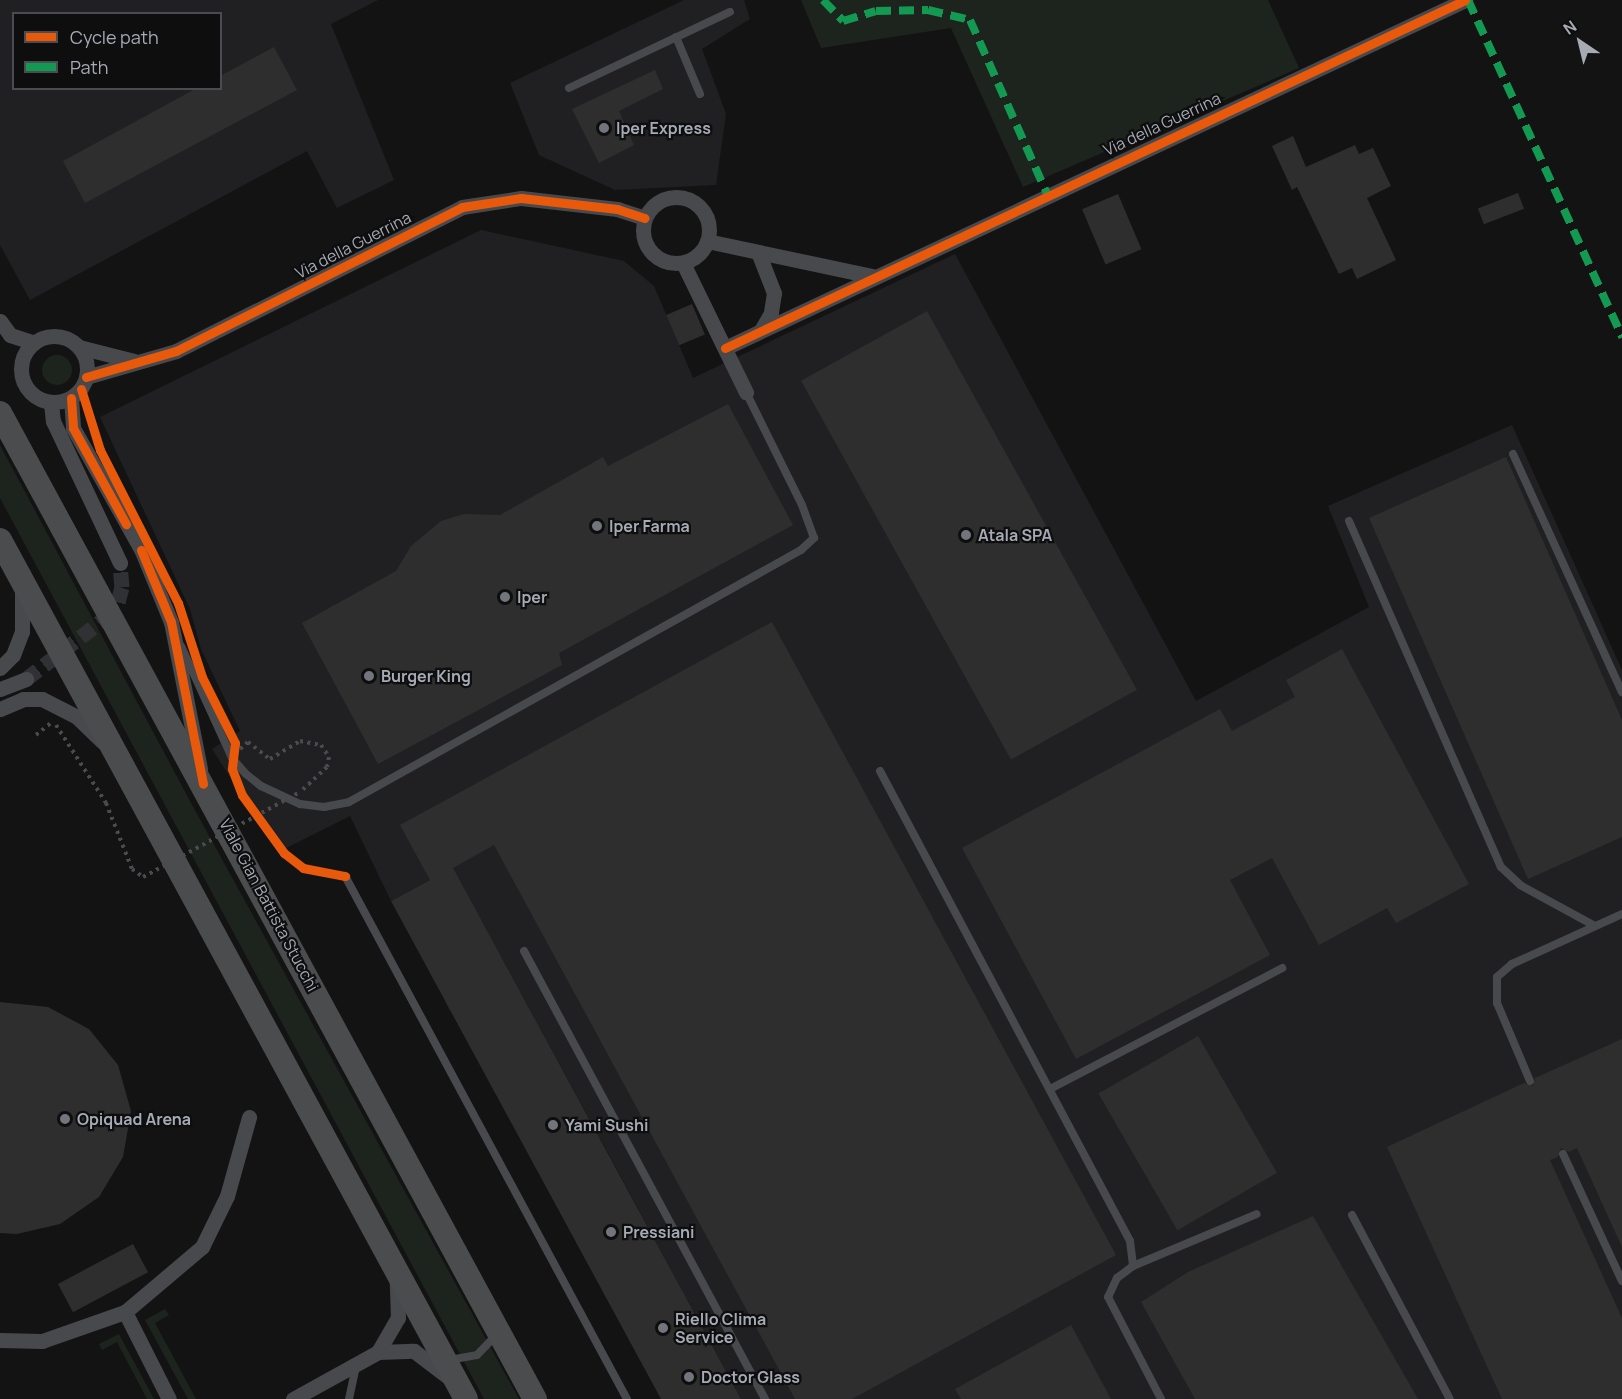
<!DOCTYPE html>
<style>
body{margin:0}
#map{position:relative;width:1622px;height:1399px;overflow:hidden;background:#131314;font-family:Manrope,sans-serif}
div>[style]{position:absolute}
.built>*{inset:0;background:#202022}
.green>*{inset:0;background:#1d241e}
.round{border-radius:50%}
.building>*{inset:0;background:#2e2e2f;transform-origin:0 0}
.minor-tunnel>*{height:15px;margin-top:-7.5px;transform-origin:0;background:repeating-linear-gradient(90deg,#303134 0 15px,transparent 0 23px)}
.path>*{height:4px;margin-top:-2px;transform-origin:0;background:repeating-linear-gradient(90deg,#494b4e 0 3px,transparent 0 7.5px)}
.service>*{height:8px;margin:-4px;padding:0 4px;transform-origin:4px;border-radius:4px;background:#48494c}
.minor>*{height:15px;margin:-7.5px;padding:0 7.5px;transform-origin:7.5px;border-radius:7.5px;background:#48494c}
.minor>.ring{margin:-7.5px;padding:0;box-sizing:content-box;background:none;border:15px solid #48494c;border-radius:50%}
.primary>*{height:24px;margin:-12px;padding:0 12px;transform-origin:12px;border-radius:12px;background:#4a4c4e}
.path-bridge>*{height:4px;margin-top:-2px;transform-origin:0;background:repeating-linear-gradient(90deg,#494b4e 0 3px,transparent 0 7.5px)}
.quiet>*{height:8px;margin-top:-4px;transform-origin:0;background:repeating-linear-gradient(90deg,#139951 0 15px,transparent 0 23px)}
.cycleway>*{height:9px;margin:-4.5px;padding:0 4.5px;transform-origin:4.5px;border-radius:4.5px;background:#e8590c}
.dots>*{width:16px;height:16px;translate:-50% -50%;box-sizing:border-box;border:3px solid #0e0e0f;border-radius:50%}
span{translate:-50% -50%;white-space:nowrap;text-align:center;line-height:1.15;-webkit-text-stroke:4.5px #0e0e0f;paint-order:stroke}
.street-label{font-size:16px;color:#a5aab4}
.poi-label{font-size:16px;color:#a5aab4;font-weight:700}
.left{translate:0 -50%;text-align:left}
.legend{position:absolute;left:12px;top:12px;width:210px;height:78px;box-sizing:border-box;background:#0e0e0f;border:2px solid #4a4c51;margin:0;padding:8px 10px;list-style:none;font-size:18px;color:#a5aab4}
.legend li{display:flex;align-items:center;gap:12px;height:30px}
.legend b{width:30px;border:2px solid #4a4c51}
.north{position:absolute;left:1550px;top:12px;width:60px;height:60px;-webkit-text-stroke:4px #0e0e0f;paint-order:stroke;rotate:325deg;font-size:16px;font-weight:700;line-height:24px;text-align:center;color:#a5aab4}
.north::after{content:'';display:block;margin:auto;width:21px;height:27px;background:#a5aab4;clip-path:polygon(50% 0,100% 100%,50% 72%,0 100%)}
</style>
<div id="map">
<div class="built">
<div style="clip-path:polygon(evenodd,0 0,378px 0,331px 24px,394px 180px,337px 208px,307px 151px,30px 300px,0 245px,0 0,14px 14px,220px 14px,220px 88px,14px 88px,14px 14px)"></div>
<div style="clip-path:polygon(684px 0,744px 0,750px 19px,702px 49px,726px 114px,716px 185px,615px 190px,539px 155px,510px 83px)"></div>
<div style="clip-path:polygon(481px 230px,624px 261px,654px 286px,693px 378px,955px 254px,1196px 701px,1369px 607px,1328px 506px,1512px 425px,1622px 670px,1622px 1399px,741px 1399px,687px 1299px,625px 1333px,682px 1290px,600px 1138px,538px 1172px,533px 1163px,595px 1129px,512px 977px,450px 1011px,446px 1003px,508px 969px,452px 868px,391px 901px,350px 816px,278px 852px,212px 749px,240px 731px,201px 649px,190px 609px,100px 417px)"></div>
</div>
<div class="green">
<div style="clip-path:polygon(801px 0,1268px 0,1299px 68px,1023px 187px,951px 28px,821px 48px)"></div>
<div class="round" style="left:42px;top:355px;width:30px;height:30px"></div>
<div style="clip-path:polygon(0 445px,191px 803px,519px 1399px,484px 1399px,0 498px)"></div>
<div style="clip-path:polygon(165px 1309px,169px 1315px,155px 1323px,196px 1399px,188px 1399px,145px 1320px)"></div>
<div style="clip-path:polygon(119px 1334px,154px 1399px,147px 1399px,117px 1342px,102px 1350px,99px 1344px)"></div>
</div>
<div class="building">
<div style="clip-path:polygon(274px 47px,297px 90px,85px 203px,63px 161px,197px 88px,220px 88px,220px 76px)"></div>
<div style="clip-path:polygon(655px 70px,663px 89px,619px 111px,634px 145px,599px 163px,572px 109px)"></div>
<div style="clip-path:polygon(1293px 136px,1306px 167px,1355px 145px,1359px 154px,1373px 148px,1391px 186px,1367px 198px,1396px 260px,1357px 279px,1352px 268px,1339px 274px,1297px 187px,1292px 190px,1272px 146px)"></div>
<div style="left:1518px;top:193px;width:17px;height:43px;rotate:69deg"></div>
<div style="left:1118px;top:194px;width:60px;height:39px;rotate:67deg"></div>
<div style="left:692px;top:304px;width:33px;height:28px;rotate:67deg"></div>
<div style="left:927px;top:311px;width:433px;height:144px;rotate:61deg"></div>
<div style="clip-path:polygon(728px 404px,793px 525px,559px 653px,562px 665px,378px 764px,302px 623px,396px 571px,411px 546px,441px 521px,464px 514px,500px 515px,603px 457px,608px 466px)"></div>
<div style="clip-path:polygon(1506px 457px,1622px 720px,1622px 837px,1528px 879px,1369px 518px)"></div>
<div style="clip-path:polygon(772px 622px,1116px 1255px,852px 1399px,795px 1399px,494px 845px,453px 868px,741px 1399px,661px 1399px,391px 901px,430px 880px,400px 825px)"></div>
<div style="clip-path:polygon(1342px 649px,1469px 884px,1396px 923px,1387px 908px,1319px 945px,1272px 858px,1230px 880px,1270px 955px,1076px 1059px,962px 848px,1220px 709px,1232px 731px,1295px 697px,1286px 680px)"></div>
<div style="clip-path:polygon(0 1002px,48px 1007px,89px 1029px,118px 1065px,131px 1111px,123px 1157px,99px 1197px,60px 1224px,17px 1234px,0 1233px)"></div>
<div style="left:1198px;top:1036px;width:158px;height:115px;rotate:60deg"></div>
<div style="clip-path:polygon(1622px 1039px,1622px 1247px,1577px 1148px,1569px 1152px,1561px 1148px,1558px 1157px,1550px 1160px,1622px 1318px,1622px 1399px,1502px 1399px,1387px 1147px,1524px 1083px,1533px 1086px,1535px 1078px)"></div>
<div style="clip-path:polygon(1313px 1216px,1418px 1399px,1195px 1399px,1141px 1302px,1188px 1272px)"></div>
<div style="left:133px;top:1244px;width:32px;height:85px;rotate:62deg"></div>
<div style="clip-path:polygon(1071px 1325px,1111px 1399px,961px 1399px,955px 1389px)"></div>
</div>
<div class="minor-tunnel">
<div style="left:26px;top:679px;width:98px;rotate:-37.6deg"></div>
<div style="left:104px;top:619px;width:22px;rotate:-51deg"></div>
<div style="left:118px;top:602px;width:16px;rotate:-75deg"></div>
<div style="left:122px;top:587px;width:24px;rotate:-95deg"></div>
</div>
<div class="path">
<div style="left:56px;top:725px;width:93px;rotate:57.3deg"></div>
<div style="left:106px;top:803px;width:71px;rotate:68.5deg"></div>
<div style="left:132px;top:869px;width:14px;rotate:36deg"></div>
<div style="left:36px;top:735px;width:21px;rotate:-39deg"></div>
<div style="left:240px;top:749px;width:11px;rotate:-41deg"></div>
<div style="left:248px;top:742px;width:28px;rotate:38deg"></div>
<div style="left:270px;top:759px;width:35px;rotate:-31deg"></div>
<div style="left:300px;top:741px;width:21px;rotate:11deg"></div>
<div style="left:321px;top:745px;width:14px;rotate:56deg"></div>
<div style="left:329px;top:757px;width:10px;rotate:101deg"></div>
<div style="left:327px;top:767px;width:37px;rotate:137deg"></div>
</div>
<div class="service">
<div style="left:676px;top:37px;width:62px;rotate:67.2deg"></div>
<div style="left:569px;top:88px;width:178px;rotate:-25.3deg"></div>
<div style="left:1513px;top:454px;width:262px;rotate:65.4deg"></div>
<div style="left:1349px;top:521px;width:378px;rotate:66.3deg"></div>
<div style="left:1501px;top:867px;width:26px;rotate:43deg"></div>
<div style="left:1520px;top:885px;width:85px;rotate:28.7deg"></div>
<div style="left:181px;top:646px;width:123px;rotate:65.5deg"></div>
<div style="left:232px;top:758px;width:21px;rotate:49deg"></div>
<div style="left:246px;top:774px;width:19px;rotate:39deg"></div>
<div style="left:261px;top:786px;width:43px;rotate:24.8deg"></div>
<div style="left:300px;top:804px;width:24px;rotate:7deg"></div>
<div style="left:324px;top:807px;width:25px;rotate:-11deg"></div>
<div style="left:349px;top:802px;width:518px;rotate:-29.14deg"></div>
<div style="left:801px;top:550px;width:18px;rotate:-43deg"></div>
<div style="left:814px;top:538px;width:35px;rotate:-110deg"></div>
<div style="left:802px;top:505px;width:126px;rotate:-116.4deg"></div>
<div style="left:880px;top:771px;width:532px;rotate:61.99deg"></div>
<div style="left:1130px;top:1241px;width:25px;rotate:83deg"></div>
<div style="left:1133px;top:1266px;width:20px;rotate:143deg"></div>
<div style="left:1117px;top:1278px;width:21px;rotate:115deg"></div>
<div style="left:1108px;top:1297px;width:115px;rotate:62.5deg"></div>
<div style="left:345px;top:876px;width:594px;rotate:61.67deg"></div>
<div style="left:524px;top:951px;width:509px;rotate:61.72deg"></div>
<div style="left:1530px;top:1081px;width:85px;rotate:-112.9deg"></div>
<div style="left:1497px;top:1003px;width:26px;rotate:-90deg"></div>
<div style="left:1497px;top:977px;width:20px;rotate:-41deg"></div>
<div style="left:1512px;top:964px;width:121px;rotate:-24.4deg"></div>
<div style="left:1050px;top:1089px;width:262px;rotate:-27.5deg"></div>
<div style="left:1563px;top:1154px;width:140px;rotate:65.1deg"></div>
<div style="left:1352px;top:1215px;width:208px;rotate:62deg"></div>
<div style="left:1133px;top:1266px;width:134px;rotate:-22.8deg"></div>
<div style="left:449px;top:1360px;width:28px;rotate:-10deg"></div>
<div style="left:477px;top:1355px;width:28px;rotate:-46deg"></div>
<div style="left:349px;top:1399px;width:35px;rotate:-78deg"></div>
</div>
<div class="minor">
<div class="ring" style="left:643px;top:197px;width:51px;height:51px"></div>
<div style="left:707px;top:241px;width:169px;rotate:12deg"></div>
<div style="left:758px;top:252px;width:44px;rotate:68.7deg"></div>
<div style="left:774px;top:293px;width:20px;rotate:99deg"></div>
<div style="left:771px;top:313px;width:20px;rotate:120deg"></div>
<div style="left:683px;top:263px;width:144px;rotate:64deg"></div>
<div style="left:0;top:321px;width:17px;rotate:54deg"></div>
<div style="left:10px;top:335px;width:25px;rotate:18deg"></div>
<div class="ring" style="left:21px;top:336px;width:51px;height:51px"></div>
<div style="left:79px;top:347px;width:57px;rotate:14.3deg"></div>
<div style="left:725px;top:348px;width:818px;rotate:-25.19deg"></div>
<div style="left:86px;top:377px;width:94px;rotate:-16.1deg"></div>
<div style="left:176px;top:351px;width:320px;rotate:-26.7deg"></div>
<div style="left:462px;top:207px;width:60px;rotate:-8.7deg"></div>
<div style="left:521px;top:198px;width:97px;rotate:6.5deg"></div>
<div style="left:617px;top:209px;width:29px;rotate:18deg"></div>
<div style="left:71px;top:398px;width:30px;rotate:86deg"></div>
<div style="left:73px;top:428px;width:139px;rotate:60.7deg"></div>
<div style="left:141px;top:549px;width:79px;rotate:67.7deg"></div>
<div style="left:171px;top:622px;width:150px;rotate:78.8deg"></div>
<div style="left:51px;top:403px;width:18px;rotate:84deg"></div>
<div style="left:53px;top:421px;width:157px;rotate:64.7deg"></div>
<div style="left:0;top:668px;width:18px;rotate:-45deg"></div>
<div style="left:13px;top:655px;width:25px;rotate:-69deg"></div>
<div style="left:22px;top:632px;width:41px;rotate:-90deg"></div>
<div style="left:0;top:689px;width:28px;rotate:-21deg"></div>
<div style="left:0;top:709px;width:25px;rotate:-23deg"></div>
<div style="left:23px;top:699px;width:19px"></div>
<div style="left:42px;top:699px;width:39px;rotate:27deg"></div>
<div style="left:77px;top:717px;width:36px;rotate:44deg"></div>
<div style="left:125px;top:1312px;width:97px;rotate:63.2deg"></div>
<div style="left:0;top:1340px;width:42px;rotate:1.4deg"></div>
<div style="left:42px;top:1341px;width:88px;rotate:-19.3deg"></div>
<div style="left:125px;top:1312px;width:101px;rotate:-40.2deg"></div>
<div style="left:202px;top:1247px;width:57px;rotate:-63.9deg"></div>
<div style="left:227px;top:1196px;width:82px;rotate:-74.4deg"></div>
<div style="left:378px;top:1352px;width:36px;rotate:-2deg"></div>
<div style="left:414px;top:1351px;width:48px;rotate:37.3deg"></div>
<div style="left:293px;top:1399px;width:97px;rotate:-28.9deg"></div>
<div style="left:378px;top:1352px;width:39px;rotate:-60deg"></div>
<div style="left:398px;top:1318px;width:37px;rotate:-92deg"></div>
</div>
<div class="primary">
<div style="left:0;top:413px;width:1122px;rotate:61.52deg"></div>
<div style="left:0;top:540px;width:977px;rotate:61.52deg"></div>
</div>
<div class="path-bridge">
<div style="left:143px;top:877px;width:179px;rotate:-28.4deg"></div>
</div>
<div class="quiet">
<div style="left:823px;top:0;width:29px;rotate:46deg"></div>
<div style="left:843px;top:21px;width:34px;rotate:-17deg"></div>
<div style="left:876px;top:11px;width:52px;rotate:-1.1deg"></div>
<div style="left:928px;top:10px;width:43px;rotate:13.4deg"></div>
<div style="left:970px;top:20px;width:190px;rotate:66.1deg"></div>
<div style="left:1468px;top:0;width:371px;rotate:65.4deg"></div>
</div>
<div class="cycleway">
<div style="left:725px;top:348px;width:818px;rotate:-25.19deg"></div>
<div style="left:86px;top:377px;width:94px;rotate:-16.1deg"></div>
<div style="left:176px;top:351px;width:320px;rotate:-26.7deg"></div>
<div style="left:462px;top:207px;width:60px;rotate:-8.7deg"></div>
<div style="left:521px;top:198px;width:97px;rotate:6.5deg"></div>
<div style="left:617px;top:209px;width:29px;rotate:18deg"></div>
<div style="left:81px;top:389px;width:64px;rotate:72.7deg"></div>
<div style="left:100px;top:450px;width:172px;rotate:63deg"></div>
<div style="left:178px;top:603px;width:78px;rotate:72deg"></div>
<div style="left:202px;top:677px;width:74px;rotate:63.4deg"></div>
<div style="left:235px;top:743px;width:26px;rotate:97deg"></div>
<div style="left:232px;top:769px;width:28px;rotate:69deg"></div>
<div style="left:242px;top:795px;width:72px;rotate:54.1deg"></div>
<div style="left:284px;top:853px;width:24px;rotate:38deg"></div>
<div style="left:303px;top:868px;width:43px;rotate:10.8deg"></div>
<div style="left:71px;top:398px;width:30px;rotate:86deg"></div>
<div style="left:73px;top:428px;width:110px;rotate:61.1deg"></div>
<div style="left:141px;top:550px;width:78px;rotate:67.4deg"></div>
<div style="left:171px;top:622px;width:165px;rotate:78.8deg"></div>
</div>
<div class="dots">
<div style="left:604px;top:128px;background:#72757c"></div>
<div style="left:597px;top:526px;background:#72757c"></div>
<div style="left:966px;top:535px;background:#72757c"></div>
<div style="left:505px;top:597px;background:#72757c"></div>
<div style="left:369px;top:676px;background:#72757c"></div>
<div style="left:65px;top:1119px;background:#72757c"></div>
<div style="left:553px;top:1125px;background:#72757c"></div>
<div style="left:611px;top:1232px;background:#72757c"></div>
<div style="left:663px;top:1328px;background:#72757c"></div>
<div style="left:689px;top:1377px;background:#72757c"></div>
</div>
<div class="street-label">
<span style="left:1162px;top:124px;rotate:-25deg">Via della Guerrina</span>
<span style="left:353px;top:245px;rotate:-27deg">Via della Guerrina</span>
<span style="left:269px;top:905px;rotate:62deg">Viale Gian Battista Stucchi</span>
</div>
<div class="poi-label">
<span class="left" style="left:616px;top:128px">Iper Express</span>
<span class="left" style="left:609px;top:526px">Iper Farma</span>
<span class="left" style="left:978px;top:535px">Atala SPA</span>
<span class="left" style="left:517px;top:597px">Iper</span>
<span class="left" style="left:381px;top:676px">Burger King</span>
<span class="left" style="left:77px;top:1119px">Opiquad Arena</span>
<span class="left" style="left:565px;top:1125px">Yami Sushi</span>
<span class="left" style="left:623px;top:1232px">Pressiani</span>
<span class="left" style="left:675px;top:1328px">Riello Clima<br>Service</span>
<span class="left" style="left:701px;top:1377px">Doctor Glass</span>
</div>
<ul class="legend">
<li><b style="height:8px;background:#e8590c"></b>Cycle path</li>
<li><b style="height:8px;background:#139951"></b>Path</li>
</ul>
<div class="north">N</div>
</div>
